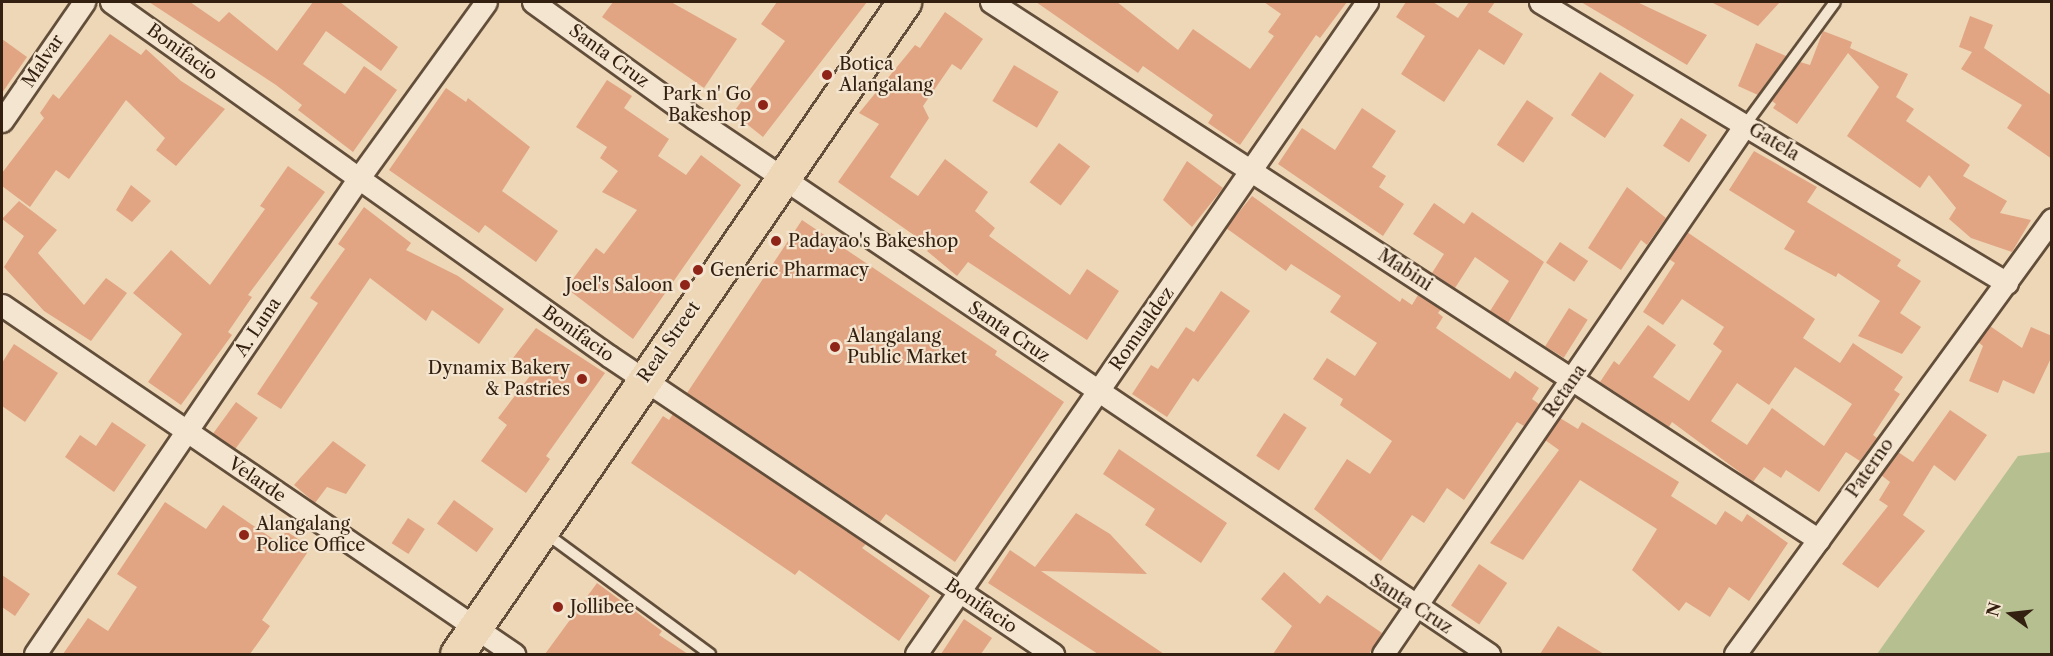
<!DOCTYPE html>
<style>
body{margin:0}
#map{position:relative;width:2053px;height:656px;overflow:hidden;background:#eed7b7;font-family:"Libre Caslon Text",serif}
div>[style]{position:absolute}
.green>*{inset:0;background:#b6bf90}
.building>*{inset:0;background:#e1a583;transform-origin:0 0}
.roads{filter:drop-shadow(2px 0 #624e3a) drop-shadow(-2px 0 #624e3a) drop-shadow(0 2px #624e3a) drop-shadow(0 -2px #624e3a)}
.service>*{height:10px;margin:-5px;padding:0 5px;transform-origin:5px;border-radius:5px;background:#f4e5d0}
.minor>*{height:21px;margin:-10.5px;padding:0 10.5px;transform-origin:10.5px;border-radius:10.5px;background:#f4e5d0}
.trunk>*{height:33px;margin:-16.5px;padding:0 16.5px;transform-origin:16.5px;border-radius:16.5px;background:#eed7b7}
.dots>*{width:16px;height:16px;translate:-50% -50%;box-sizing:border-box;border:3px solid #f4e5d0;border-radius:50%}
span{translate:-50% -50%;white-space:nowrap;text-align:center;line-height:1.15;-webkit-text-stroke:4.5px #f4e5d0;paint-order:stroke}
.street-label{font-size:18px;color:#342010}
.poi-label{font-size:18px;color:#342010}
.left{translate:0 -50%;text-align:left}
.right{translate:-100% -50%;text-align:right}
.frame{position:absolute;inset:0;border:3px solid #342010;pointer-events:none}
.north{position:absolute;left:1981px;top:584px;width:60px;height:60px;-webkit-text-stroke:4px #f4e5d0;paint-order:stroke;rotate:285deg;font-size:16px;font-weight:700;line-height:24px;text-align:center;color:#342010}
.north::after{content:'';display:block;margin:auto;width:21px;height:27px;background:#342010;clip-path:polygon(50% 0,100% 100%,50% 72%,0 100%)}
</style>
<div id="map">
<div class="green">
<div style="clip-path:polygon(2051px 452px,2051px 654px,1877px 654px,2018px 456px)"></div>
</div>
<div class="building">
<div style="clip-path:polygon(149px 2px,190px 2px,219px 22px,229px 12px,277px 51px,313px 2px,340px 2px,398px 47px,381px 71px,326px 31px,303px 64px,345px 94px,364px 66px,397px 90px,353px 152px,298px 110px,302px 105px,276px 85px)"></div>
<div style="clip-path:polygon(613px 2px,671px 2px,737px 39px,704px 88px,602px 17px)"></div>
<div style="clip-path:polygon(777px 2px,867px 2px,763px 137px,733px 113px,785px 41px,761px 24px)"></div>
<div style="clip-path:polygon(1036px 2px,1117px 2px,1178px 50px,1193px 29px,1250px 69px,1274px 36px,1268px 32px,1281px 14px,1264px 2px,1347px 2px,1320px 38px,1316px 35px,1240px 145px,1208px 123px,1213px 115px,1143px 66px,1138px 73px)"></div>
<div style="clip-path:polygon(1406px 2px,1433px 2px,1458px 18px,1469px 2px,1495px 2px,1488px 12px,1523px 34px,1504px 65px,1479px 49px,1444px 102px,1401px 74px,1425px 36px,1396px 17px)"></div>
<div style="clip-path:polygon(1581px 2px,1637px 2px,1707px 35px,1687px 65px)"></div>
<div style="clip-path:polygon(1711px 2px,1780px 2px,1758px 26px)"></div>
<div style="clip-path:polygon(945px 12px,983px 39px,961px 70px,952px 64px,923px 106px,929px 118px,890px 177px,918px 196px,945px 159px,988px 192px,975px 211px,995px 228px,989px 236px,1070px 295px,1087px 269px,1119px 291px,1087px 340px,968px 262px,957px 276px,927px 251px,931px 247px,838px 182px,879px 124px,859px 113px,915px 45px,920px 48px)"></div>
<div style="clip-path:polygon(1970px 16px,1993px 25px,1984px 48px,2052px 96px,2052px 159px,2007px 128px,2022px 105px,1961px 69px,1972px 52px,1959px 47px)"></div>
<div style="clip-path:polygon(1823px 31px,1852px 42px,1850px 48px,1908px 74px,1896px 97px,1914px 109px,1906px 121px,1970px 165px,1963px 176px,2007px 201px,2000px 213px,2031px 220px,2012px 252px,1971px 238px,1949px 219px,1956px 208px,1929px 175px,1920px 188px,1847px 136px,1879px 87px,1848px 53px,1797px 124px,1773px 108px,1776px 104px,1772px 101px,1800px 62px,1810px 65px)"></div>
<div style="clip-path:polygon(110px 34px,141px 55px,146px 49px,181px 81px,225px 109px,176px 166px,156px 150px,165px 138px,126px 100px,69px 179px,56px 170px,30px 207px,2px 186px,2px 173px,44px 118px,40px 113px,53px 94px,59px 99px)"></div>
<div style="clip-path:polygon(2px 39px,27px 57px,2px 93px)"></div>
<div style="clip-path:polygon(1756px 43px,1786px 56px,1758px 95px,1738px 86px)"></div>
<div style="left:1014px;top:65px;width:52px;height:42px;rotate:31deg"></div>
<div style="left:1600px;top:72px;width:41px;height:52px;rotate:34deg"></div>
<div style="clip-path:polygon(607px 80px,632px 96px,624px 108px,669px 139px,658px 156px,686px 175px,701px 155px,741px 185px,633px 339px,570px 291px,570px 283px,596px 248px,604px 254px,637px 210px,602px 192px,618px 171px,600px 158px,607px 147px,576px 127px)"></div>
<div style="clip-path:polygon(446px 88px,466px 102px,468px 98px,530px 147px,502px 191px,558px 231px,536px 262px,485px 225px,479px 233px,389px 170px)"></div>
<div style="left:1527px;top:100px;width:32px;height:54px;rotate:34deg"></div>
<div style="clip-path:polygon(1362px 108px,1396px 131px,1372px 167px,1386px 176px,1379px 187px,1404px 204px,1383px 236px,1278px 164px,1302px 128px,1335px 150px)"></div>
<div style="left:1681px;top:118px;width:31px;height:33px;rotate:33deg"></div>
<div style="left:1059px;top:143px;width:39px;height:49px;rotate:37deg"></div>
<div style="clip-path:polygon(1754px 151px,1817px 187px,1807px 202px,1901px 260px,1897px 266px,1921px 281px,1900px 313px,1921px 327px,1902px 354px,1858px 336px,1880px 301px,1838px 273px,1836px 277px,1784px 249px,1795px 231px,1729px 190px)"></div>
<div style="clip-path:polygon(1187px 161px,1223px 188px,1192px 227px,1163px 200px)"></div>
<div style="clip-path:polygon(288px 166px,325px 192px,248px 295px,252px 297px,228px 332px,232px 335px,181px 405px,148px 382px,182px 334px,133px 293px,171px 250px,210px 285px,265px 209px,260px 206px)"></div>
<div style="clip-path:polygon(131px 185px,151px 201px,132px 222px,116px 210px)"></div>
<div style="clip-path:polygon(1627px 187px,1666px 218px,1647px 245px,1641px 240px,1621px 270px,1588px 248px)"></div>
<div style="clip-path:polygon(1252px 196px,1400px 302px,1402px 298px,1412px 305px,1418px 295px,1441px 309px,1438px 313px,1443px 317px,1436px 328px,1510px 379px,1515px 371px,1539px 388px,1532px 399px,1539px 404px,1524px 426px,1517px 422px,1464px 500px,1447px 488px,1424px 523px,1412px 515px,1381px 561px,1314px 509px,1347px 459px,1370px 474px,1392px 441px,1340px 405px,1343px 399px,1313px 379px,1327px 358px,1355px 376px,1377px 343px,1330px 312px,1341px 296px,1291px 264px,1286px 271px,1226px 228px)"></div>
<div style="clip-path:polygon(19px 201px,57px 230px,38px 253px,84px 305px,106px 278px,127px 293px,91px 341px,44px 311px,4px 267px,24px 236px,2px 219px)"></div>
<div style="clip-path:polygon(1434px 203px,1464px 224px,1472px 212px,1544px 262px,1508px 323px,1490px 311px,1509px 281px,1475px 257px,1455px 288px,1432px 273px,1444px 254px,1413px 234px)"></div>
<div style="clip-path:polygon(364px 207px,411px 243px,406px 250px,458px 276px,504px 309px,479px 344px,432px 310px,426px 321px,370px 278px,281px 409px,257px 394px,318px 303px,310px 298px,345px 249px,338px 244px)"></div>
<div style="clip-path:polygon(802px 220px,997px 351px,995px 355px,1064px 402px,955px 562px,886px 514px,880px 522px,687px 393px)"></div>
<div style="clip-path:polygon(evenodd,1687px 232px,1815px 319px,1803px 338px,1840px 363px,1853px 343px,1903px 377px,1894px 390px,1900px 394px,1873px 435px,1877px 438px,1860px 461px,1846px 452px,1819px 492px,1786px 470px,1781px 478px,1764px 467px,1753px 482px,1672px 422px,1669px 427px,1600px 382px,1614px 361px,1619px 365px,1648px 325px,1676px 345px,1653px 377px,1689px 401px,1722px 351px,1713px 344px,1724px 327px,1682px 299px,1663px 325px,1643px 312px,1675px 263px,1669px 259px,1687px 232px,1795px 367px,1852px 404px,1824px 446px,1772px 408px,1747px 445px,1711px 421px,1737px 383px,1769px 405px,1795px 367px)"></div>
<div style="left:1560px;top:242px;width:34px;height:25px;rotate:34deg"></div>
<div style="clip-path:polygon(1221px 291px,1250px 311px,1198px 382px,1193px 378px,1167px 417px,1132px 394px,1151px 365px,1158px 369px,1186px 327px,1194px 332px)"></div>
<div style="left:1569px;top:308px;width:22px;height:45px;rotate:32deg"></div>
<div style="clip-path:polygon(1990px 326px,2022px 348px,2031px 327px,2052px 336px,2052px 356px,2034px 394px,2003px 380px,1998px 393px,1969px 381px,1983px 346px,1978px 342px)"></div>
<div style="clip-path:polygon(536px 328px,605px 373px,546px 456px,550px 459px,526px 493px,481px 461px,507px 425px,498px 418px,533px 372px,513px 358px)"></div>
<div style="clip-path:polygon(14px 344px,58px 373px,25px 422px,2px 406px,2px 363px)"></div>
<div style="left:236px;top:402px;width:27px;height:39px;rotate:36deg"></div>
<div style="clip-path:polygon(1950px 410px,1987px 435px,1955px 481px,1934px 465px,1903px 515px,1925px 531px,1878px 588px,1842px 564px,1888px 506px,1879px 500px,1890px 482px,1881px 475px,1898px 452px,1913px 462px)"></div>
<div style="left:1284px;top:413px;width:27px;height:51px;rotate:33deg"></div>
<div style="clip-path:polygon(673px 414px,866px 544px,862px 548px,930px 596px,899px 641px,799px 570px,795px 575px,631px 463px,663px 416px,669px 420px)"></div>
<div style="clip-path:polygon(1560px 418px,1578px 429px,1582px 422px,1679px 482px,1671px 496px,1716px 525px,1725px 511px,1742px 522px,1747px 514px,1788px 543px,1749px 601px,1729px 587px,1710px 617px,1686px 602px,1679px 611px,1632px 570px,1657px 529px,1580px 480px,1523px 560px,1490px 543px,1559px 450px,1545px 440px)"></div>
<div style="clip-path:polygon(112px 422px,146px 445px,114px 492px,65px 457px,80px 435px,96px 446px)"></div>
<div style="clip-path:polygon(333px 441px,366px 465px,346px 494px,327px 487px,315px 503px,294px 485px)"></div>
<div style="clip-path:polygon(1119px 449px,1227px 523px,1201px 563px,1145px 525px,1155px 509px,1103px 474px)"></div>
<div style="left:454px;top:500px;width:49px;height:29px;rotate:36deg"></div>
<div style="clip-path:polygon(165px 502px,206px 529px,223px 505px,276px 541px,281px 533px,289px 533px,307px 545px,307px 553px,262px 620px,270px 626px,250px 654px,63px 654px,88px 618px,108px 631px,137px 587px,117px 574px)"></div>
<div style="clip-path:polygon(1076px 513px,1110px 534px,1147px 574px,1041px 571px,1164px 654px,1098px 654px,988px 583px,1010px 550px,1035px 567px)"></div>
<div style="left:408px;top:518px;width:20px;height:30px;rotate:33deg"></div>
<div style="left:1479px;top:564px;width:34px;height:50px;rotate:34deg"></div>
<div style="clip-path:polygon(1284px 572px,1320px 604px,1327px 595px,1382px 633px,1369px 654px,1273px 654px,1292px 626px,1261px 599px)"></div>
<div style="clip-path:polygon(2px 575px,30px 594px,15px 616px,2px 607px)"></div>
<div style="clip-path:polygon(597px 583px,662px 631px,659px 635px,688px 654px,545px 654px)"></div>
<div style="clip-path:polygon(964px 619px,992px 638px,981px 654px,941px 654px)"></div>
<div style="clip-path:polygon(1558px 626px,1604px 654px,1540px 654px)"></div>
</div>
<div class="roads">
<div class="service">
<div style="left:1745px;top:125px;width:152px;rotate:-53.8deg"></div>
<div style="left:544px;top:532px;width:206px;rotate:36.3deg"></div>
</div>
<div class="minor">
<div style="left:111px;top:2px;width:611px;rotate:35.41deg"></div>
<div style="left:609px;top:356px;width:535px;rotate:33.87deg"></div>
<div style="left:533px;top:2px;width:198px;rotate:35.8deg"></div>
<div style="left:694px;top:118px;width:959px;rotate:33.99deg"></div>
<div style="left:991px;top:2px;width:987px;rotate:33.01deg"></div>
<div style="left:1540px;top:2px;width:545px;rotate:31.04deg"></div>
<div style="left:2px;top:121px;width:145px;rotate:-55.4deg"></div>
<div style="left:2px;top:305px;width:620px;rotate:34.28deg"></div>
<div style="left:35px;top:654px;width:574px;rotate:-55.78deg"></div>
<div style="left:358px;top:179px;width:218px;rotate:-54.1deg"></div>
<div style="left:916px;top:654px;width:793px;rotate:-55.33deg"></div>
<div style="left:1383px;top:654px;width:641px;rotate:-55.62deg"></div>
<div style="left:1735px;top:654px;width:538px;rotate:-53.92deg"></div>
</div>
<div class="trunk">
<div style="left:457px;top:654px;width:791px;rotate:-55.57deg"></div>
</div>
</div>
<div class="dots">
<div style="left:827px;top:75px;background:#8f2418"></div>
<div style="left:763px;top:105px;background:#8f2418"></div>
<div style="left:776px;top:241px;background:#8f2418"></div>
<div style="left:698px;top:270px;background:#8f2418"></div>
<div style="left:685px;top:285px;background:#8f2418"></div>
<div style="left:835px;top:347px;background:#8f2418"></div>
<div style="left:582px;top:379px;background:#8f2418"></div>
<div style="left:244px;top:535px;background:#8f2418"></div>
<div style="left:558px;top:607px;background:#8f2418"></div>
</div>
<div class="street-label">
<span style="left:182px;top:52px;rotate:36deg">Bonifacio</span>
<span style="left:609px;top:56px;rotate:36deg">Santa Cruz</span>
<span style="left:43px;top:61px;rotate:-56deg">Malvar</span>
<span style="left:1774px;top:142px;rotate:31deg">Gatela</span>
<span style="left:1405px;top:270px;rotate:33deg">Mabini</span>
<span style="left:258px;top:327px;rotate:-56deg">A. Luna</span>
<span style="left:1142px;top:329px;rotate:-55deg">Romualdez</span>
<span style="left:1009px;top:332px;rotate:34deg">Santa Cruz</span>
<span style="left:578px;top:334px;rotate:35deg">Bonifacio</span>
<span style="left:669px;top:342px;rotate:-55deg">Real Street</span>
<span style="left:1565px;top:391px;rotate:-55deg">Retana</span>
<span style="left:1870px;top:468px;rotate:-55deg">Paterno</span>
<span style="left:257px;top:480px;rotate:34deg">Velarde</span>
<span style="left:1411px;top:604px;rotate:33deg">Santa Cruz</span>
<span style="left:981px;top:606px;rotate:34deg">Bonifacio</span>
</div>
<div class="poi-label">
<span class="left" style="left:839px;top:75px">Botica<br>Alangalang</span>
<span class="right" style="left:751px;top:105px">Park n' Go<br>Bakeshop</span>
<span class="left" style="left:788px;top:241px">Padayao's Bakeshop</span>
<span class="left" style="left:710px;top:270px">Generic Pharmacy</span>
<span class="right" style="left:673px;top:285px">Joel's Saloon</span>
<span class="left" style="left:847px;top:347px">Alangalang<br>Public Market</span>
<span class="right" style="left:570px;top:379px">Dynamix Bakery<br>&amp; Pastries</span>
<span class="left" style="left:256px;top:535px">Alangalang<br>Police Office</span>
<span class="left" style="left:570px;top:607px">Jollibee</span>
</div>
<div class="frame"></div>
<div class="north">N</div>
</div>
